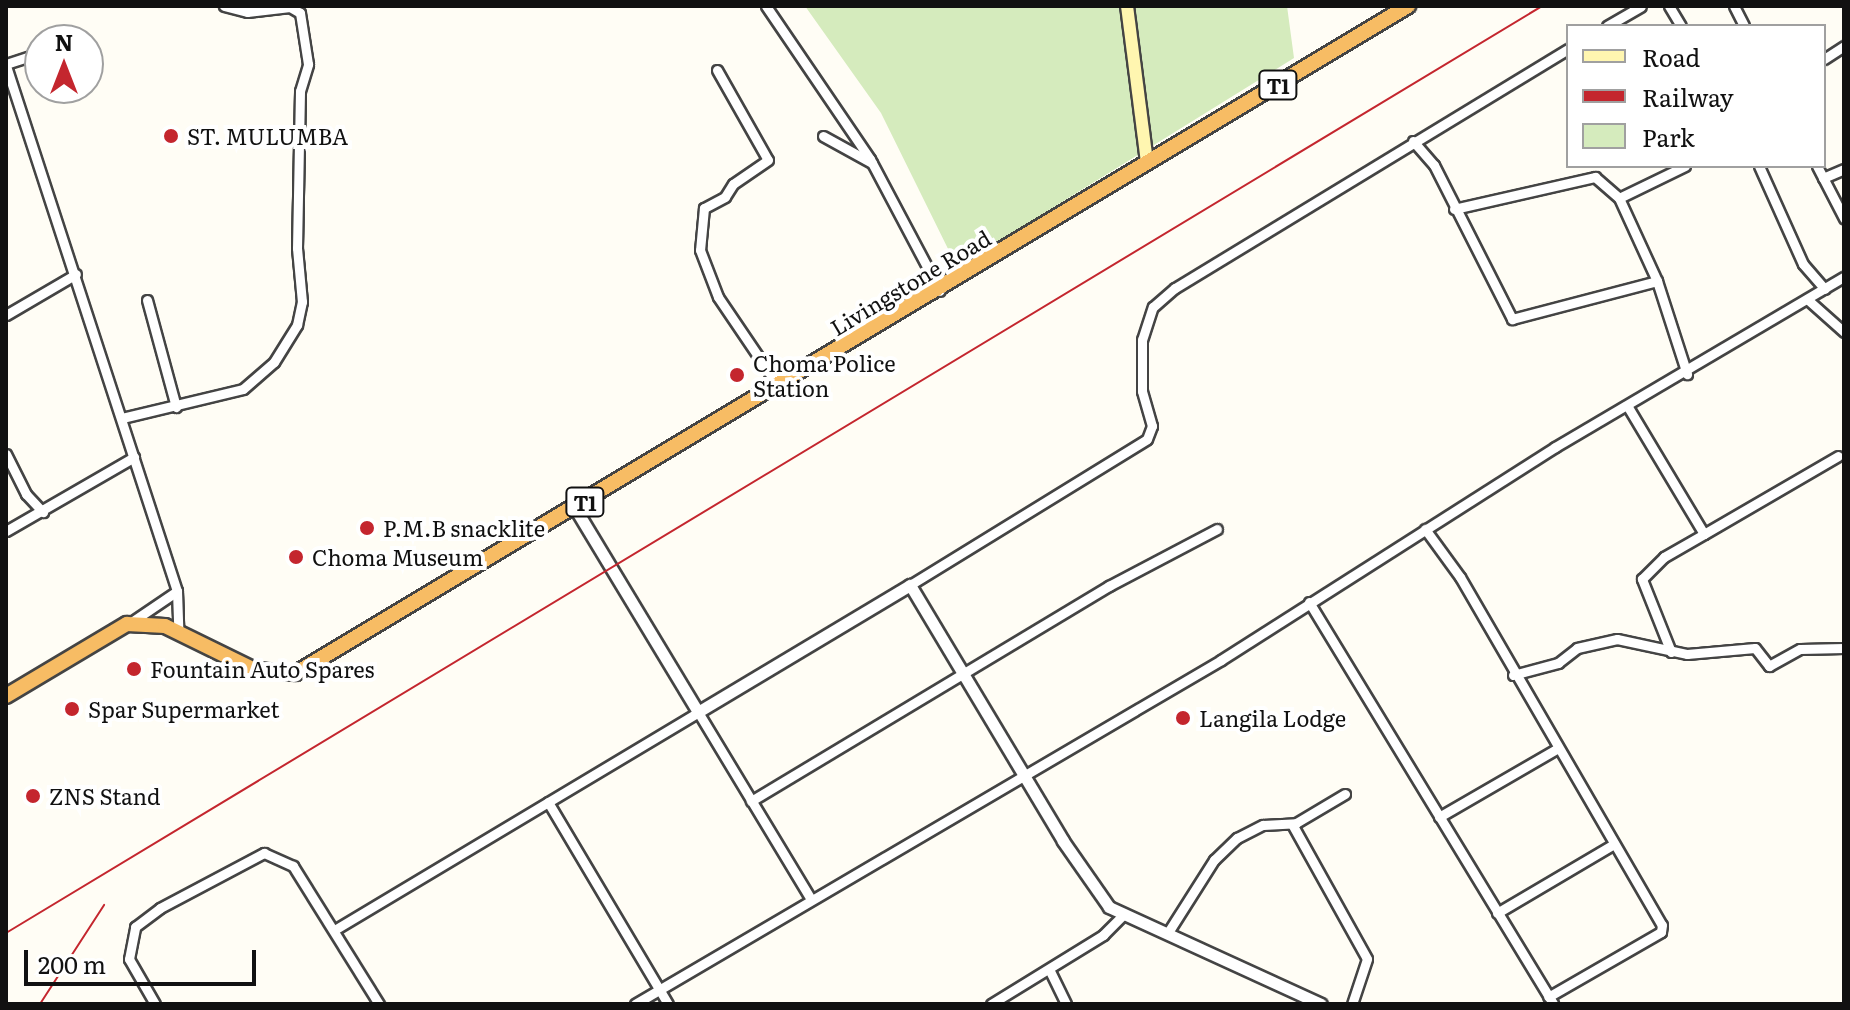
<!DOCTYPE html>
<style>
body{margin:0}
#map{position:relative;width:1850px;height:1010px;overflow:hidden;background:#fffdf5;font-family:Literata,serif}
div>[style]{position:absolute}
.green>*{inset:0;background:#d5ebbd}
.roads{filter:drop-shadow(2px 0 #444) drop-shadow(-2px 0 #444) drop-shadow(0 2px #444) drop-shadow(0 -2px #444)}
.minor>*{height:9px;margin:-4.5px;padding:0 4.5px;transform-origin:4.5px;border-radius:4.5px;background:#fff}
.tertiary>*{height:11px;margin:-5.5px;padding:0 5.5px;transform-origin:5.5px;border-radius:5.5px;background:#fff}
.secondary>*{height:12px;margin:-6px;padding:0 6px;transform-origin:6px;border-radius:6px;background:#fff6b0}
.trunk>*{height:14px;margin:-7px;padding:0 7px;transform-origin:7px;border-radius:7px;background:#f7bc64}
.rail>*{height:2px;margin:-1px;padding:0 1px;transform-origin:1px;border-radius:1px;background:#c4262e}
.dots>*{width:22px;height:22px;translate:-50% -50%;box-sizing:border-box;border:4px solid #fff;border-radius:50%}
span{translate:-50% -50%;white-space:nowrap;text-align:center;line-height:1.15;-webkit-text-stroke:8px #fff;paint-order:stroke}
.shield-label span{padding:2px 6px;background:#fff;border:2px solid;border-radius:6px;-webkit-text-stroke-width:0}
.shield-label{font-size:20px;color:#111;font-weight:700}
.poi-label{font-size:22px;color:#111}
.left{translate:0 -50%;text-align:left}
.street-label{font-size:22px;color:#111}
.frame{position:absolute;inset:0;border:8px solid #111;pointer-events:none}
.legend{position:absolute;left:1566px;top:24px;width:260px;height:144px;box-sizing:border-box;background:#fff;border:2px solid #a0a0a0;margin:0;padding:10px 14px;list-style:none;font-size:24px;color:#111}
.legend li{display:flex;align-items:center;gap:16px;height:40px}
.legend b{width:40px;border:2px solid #a0a0a0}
.north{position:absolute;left:24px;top:24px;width:80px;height:80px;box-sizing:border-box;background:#fff;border:2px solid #a0a0a0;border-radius:50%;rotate:0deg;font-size:22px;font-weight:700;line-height:32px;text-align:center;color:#111}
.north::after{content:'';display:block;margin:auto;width:28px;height:36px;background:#c4262e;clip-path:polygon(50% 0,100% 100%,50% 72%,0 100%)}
.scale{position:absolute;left:24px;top:950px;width:232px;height:36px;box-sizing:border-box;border:4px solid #111;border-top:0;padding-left:10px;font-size:24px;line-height:28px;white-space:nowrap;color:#111;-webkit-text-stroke:6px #fff;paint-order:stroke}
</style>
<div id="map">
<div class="green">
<div style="clip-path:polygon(805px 6px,1287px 6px,1294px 58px,957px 267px,881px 113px)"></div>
</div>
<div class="roads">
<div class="minor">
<div style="left:766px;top:6px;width:185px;rotate:55.8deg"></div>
<div style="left:870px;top:159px;width:149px;rotate:62.1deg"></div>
<div style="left:1669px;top:6px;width:23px;rotate:59deg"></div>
<div style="left:1734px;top:6px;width:22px;rotate:63deg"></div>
<div style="left:1607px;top:26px;width:39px;rotate:-30deg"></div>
<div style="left:1824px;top:59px;width:24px;rotate:-33deg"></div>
<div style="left:6px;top:64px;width:36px;rotate:-18deg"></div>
<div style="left:6px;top:66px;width:552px;rotate:71.96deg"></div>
<div style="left:717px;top:70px;width:103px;rotate:60.5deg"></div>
<div style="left:768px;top:160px;width:42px;rotate:145.6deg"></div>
<div style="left:733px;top:184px;width:15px;rotate:122deg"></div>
<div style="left:725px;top:197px;width:24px;rotate:152deg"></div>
<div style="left:704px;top:208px;width:42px;rotate:95.4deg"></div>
<div style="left:700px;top:250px;width:50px;rotate:69deg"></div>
<div style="left:718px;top:297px;width:109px;rotate:55.9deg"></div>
<div style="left:823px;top:136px;width:56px;rotate:28.9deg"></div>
<div style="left:1413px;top:141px;width:32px;rotate:49deg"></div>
<div style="left:1434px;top:165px;width:173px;rotate:63.1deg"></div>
<div style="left:1512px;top:319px;width:150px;rotate:-14.7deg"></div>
<div style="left:1685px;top:166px;width:73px;rotate:154.1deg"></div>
<div style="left:1619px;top:198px;width:91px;rotate:65.4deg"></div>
<div style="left:1657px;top:281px;width:98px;rotate:72.1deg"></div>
<div style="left:1759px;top:166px;width:107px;rotate:65.8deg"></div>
<div style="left:1803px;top:264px;width:33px;rotate:49deg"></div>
<div style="left:1817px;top:166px;width:59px;rotate:62.6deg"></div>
<div style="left:1823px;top:178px;width:23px;rotate:-23deg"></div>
<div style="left:1454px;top:209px;width:145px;rotate:-12.8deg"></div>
<div style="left:1595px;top:177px;width:32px;rotate:41deg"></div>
<div style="left:1807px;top:299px;width:50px;rotate:41.7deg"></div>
<div style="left:147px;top:300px;width:111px;rotate:74.8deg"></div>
<div style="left:6px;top:315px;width:81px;rotate:-30.4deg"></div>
<div style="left:1628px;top:407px;width:148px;rotate:59.1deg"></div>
<div style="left:1704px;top:534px;width:155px;rotate:-30.2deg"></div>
<div style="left:122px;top:418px;width:124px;rotate:-13.5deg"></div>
<div style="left:243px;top:389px;width:41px;rotate:-41.1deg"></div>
<div style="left:274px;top:362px;width:44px;rotate:-58.1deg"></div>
<div style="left:297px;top:325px;width:24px;rotate:-78deg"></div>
<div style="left:302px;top:302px;width:54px;rotate:-95.3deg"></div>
<div style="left:297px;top:248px;width:157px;rotate:-88.9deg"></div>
<div style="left:300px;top:91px;width:28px;rotate:-73deg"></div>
<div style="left:308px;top:64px;width:52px;rotate:-98.9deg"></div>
<div style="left:300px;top:13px;width:12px;rotate:-149deg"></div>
<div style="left:290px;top:7px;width:43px;rotate:173.4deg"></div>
<div style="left:247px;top:12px;width:24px;rotate:-165deg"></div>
<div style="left:6px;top:454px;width:45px;rotate:63.4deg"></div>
<div style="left:26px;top:494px;width:25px;rotate:47deg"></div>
<div style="left:1425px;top:529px;width:59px;rotate:53.9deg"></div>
<div style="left:1460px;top:577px;width:402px;rotate:59.9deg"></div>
<div style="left:1662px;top:925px;width:7px;rotate:98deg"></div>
<div style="left:1661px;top:932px;width:130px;rotate:150.1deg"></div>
<div style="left:6px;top:531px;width:148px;rotate:-30deg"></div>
<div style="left:910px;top:585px;width:278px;rotate:-31.6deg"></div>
<div style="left:1147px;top:439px;width:14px;rotate:-69deg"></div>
<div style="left:1152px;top:426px;width:36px;rotate:-106deg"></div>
<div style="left:1142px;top:391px;width:51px;rotate:-90deg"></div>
<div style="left:1142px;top:340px;width:35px;rotate:-72deg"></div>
<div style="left:1153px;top:307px;width:29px;rotate:-41deg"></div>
<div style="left:1175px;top:288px;width:460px;rotate:-31.3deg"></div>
<div style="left:1309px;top:602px;width:470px;rotate:58.7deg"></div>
<div style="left:130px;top:623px;width:57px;rotate:-34.2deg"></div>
<div style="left:177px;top:591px;width:38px;rotate:88deg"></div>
<div style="left:1671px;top:652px;width:79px;rotate:-111.7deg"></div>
<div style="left:1642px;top:579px;width:31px;rotate:-45deg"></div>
<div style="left:1664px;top:557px;width:46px;rotate:-29.9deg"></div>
<div style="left:1513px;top:675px;width:47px;rotate:-14.9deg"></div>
<div style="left:1558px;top:663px;width:24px;rotate:-38deg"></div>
<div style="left:1577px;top:648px;width:41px;rotate:-12.7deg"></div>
<div style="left:1617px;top:639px;width:72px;rotate:12.1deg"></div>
<div style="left:1687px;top:654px;width:68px;rotate:-5deg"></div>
<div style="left:1755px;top:648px;width:23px;rotate:52deg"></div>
<div style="left:1769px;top:666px;width:35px;rotate:-29deg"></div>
<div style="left:1800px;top:649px;width:44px;rotate:-1.3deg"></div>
<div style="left:751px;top:801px;width:418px;rotate:-31deg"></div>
<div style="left:1109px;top:586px;width:122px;rotate:-27.8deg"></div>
<div style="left:548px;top:802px;width:235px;rotate:59.3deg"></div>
<div style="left:1439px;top:817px;width:138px;rotate:-30.1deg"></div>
<div style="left:1292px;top:824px;width:154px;rotate:60.9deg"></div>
<div style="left:1367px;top:959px;width:47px;rotate:108.4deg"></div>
<div style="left:1497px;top:913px;width:136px;rotate:-30.5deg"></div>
<div style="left:336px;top:929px;width:422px;rotate:-30.9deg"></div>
<div style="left:698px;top:712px;width:218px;rotate:58.9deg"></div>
<div style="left:1167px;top:934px;width:88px;rotate:-57.6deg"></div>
<div style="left:1214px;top:860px;width:32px;rotate:-44deg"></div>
<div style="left:1237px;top:838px;width:29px;rotate:-27deg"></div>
<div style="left:1263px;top:825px;width:33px;rotate:-3deg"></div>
<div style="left:1296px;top:823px;width:57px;rotate:-30.6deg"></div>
<div style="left:1049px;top:969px;width:39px;rotate:64deg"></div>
<div style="left:155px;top:1004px;width:52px;rotate:-120deg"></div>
<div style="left:129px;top:959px;width:33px;rotate:-79deg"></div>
<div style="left:135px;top:927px;width:31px;rotate:-37deg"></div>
<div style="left:160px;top:908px;width:118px;rotate:-27.9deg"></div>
<div style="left:264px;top:853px;width:32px;rotate:24deg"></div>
<div style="left:293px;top:866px;width:163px;rotate:58.1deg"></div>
<div style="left:635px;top:1004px;width:680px;rotate:-30.41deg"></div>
<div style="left:1221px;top:660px;width:396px;rotate:-32.5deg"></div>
<div style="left:1555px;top:447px;width:335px;rotate:-30.5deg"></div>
<div style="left:991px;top:1004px;width:132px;rotate:-31.6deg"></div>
<div style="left:1103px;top:935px;width:27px;rotate:-45deg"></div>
</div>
<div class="tertiary">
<div style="left:575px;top:508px;width:238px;rotate:58.9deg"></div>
<div style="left:698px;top:712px;width:247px;rotate:-30.9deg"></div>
<div style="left:910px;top:585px;width:298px;rotate:59.1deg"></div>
<div style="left:1063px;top:841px;width:80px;rotate:55.1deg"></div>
<div style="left:1109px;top:907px;width:233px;rotate:24.6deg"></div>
</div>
<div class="secondary">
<div style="left:1127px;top:6px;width:158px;rotate:82.7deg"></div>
</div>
<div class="trunk">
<div style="left:6px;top:696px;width:141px;rotate:-30.8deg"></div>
<div style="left:127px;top:624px;width:38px;rotate:3deg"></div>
<div style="left:165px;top:626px;width:100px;rotate:26.1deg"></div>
<div style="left:255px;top:670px;width:41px;rotate:4.2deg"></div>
<div style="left:296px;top:673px;width:1297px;rotate:-30.96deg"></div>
</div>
</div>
<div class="rail">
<div style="left:6px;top:933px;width:1794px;rotate:-31.11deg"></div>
<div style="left:40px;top:1004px;width:118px;rotate:-57.1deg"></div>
</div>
<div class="dots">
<div style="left:171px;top:136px;background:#c4262e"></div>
<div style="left:737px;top:375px;background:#c4262e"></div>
<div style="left:367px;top:528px;background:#c4262e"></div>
<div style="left:296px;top:557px;background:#c4262e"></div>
<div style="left:134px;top:669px;background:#c4262e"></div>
<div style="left:72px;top:709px;background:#c4262e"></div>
<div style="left:1183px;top:718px;background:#c4262e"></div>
<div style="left:33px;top:796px;background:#c4262e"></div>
</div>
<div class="shield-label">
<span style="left:1278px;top:85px">T1</span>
<span style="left:585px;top:502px">T1</span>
</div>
<div class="poi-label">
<span class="left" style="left:187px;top:136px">ST. MULUMBA</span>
<span class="left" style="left:753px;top:375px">Choma Police<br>Station</span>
<span class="left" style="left:383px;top:528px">P.M.B snacklite</span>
<span class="left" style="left:312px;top:557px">Choma Museum</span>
<span class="left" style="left:150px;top:669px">Fountain Auto Spares</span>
<span class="left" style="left:88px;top:709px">Spar Supermarket</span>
<span class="left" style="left:1199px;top:718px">Langila Lodge</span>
<span class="left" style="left:49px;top:796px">ZNS Stand</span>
</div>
<div class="street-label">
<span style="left:910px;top:282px;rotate:-31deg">Livingstone Road</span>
</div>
<div class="frame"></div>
<ul class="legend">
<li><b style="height:10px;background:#fff6b0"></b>Road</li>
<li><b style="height:10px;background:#c4262e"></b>Railway</li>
<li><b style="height:22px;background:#d5ebbd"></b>Park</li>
</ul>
<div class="north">N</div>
<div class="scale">200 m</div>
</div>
